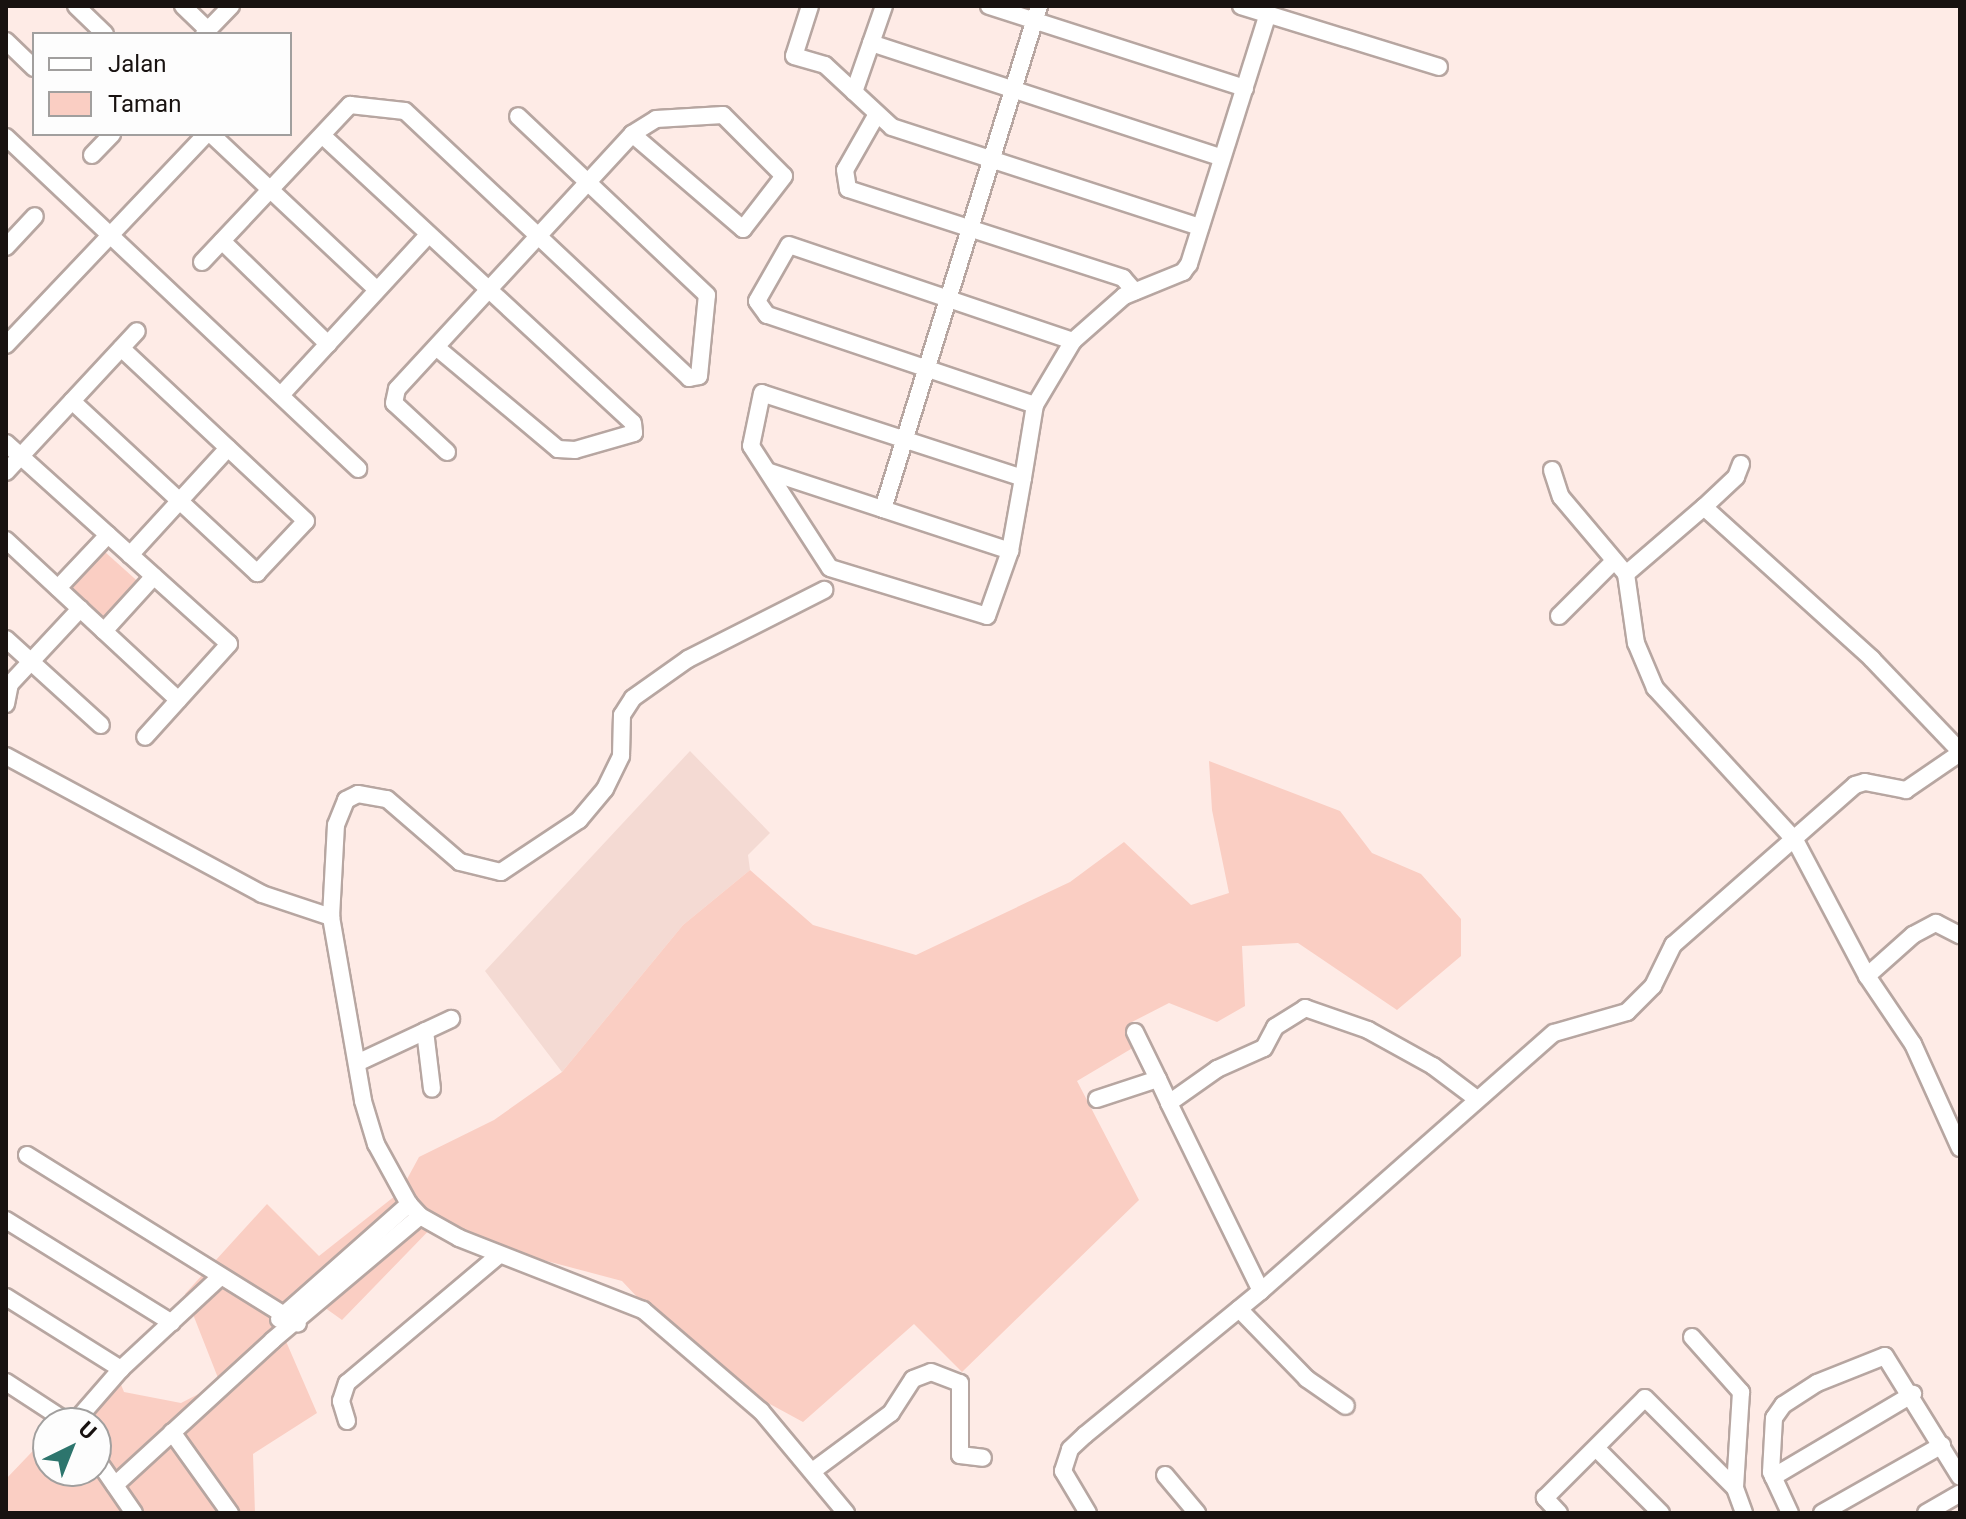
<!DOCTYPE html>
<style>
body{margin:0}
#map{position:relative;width:1966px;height:1519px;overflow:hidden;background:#feebe6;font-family:Roboto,sans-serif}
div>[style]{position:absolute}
.built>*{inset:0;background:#f4dad3}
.green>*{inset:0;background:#facec3;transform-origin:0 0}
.roads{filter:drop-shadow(2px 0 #b7a6a1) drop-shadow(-2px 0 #b7a6a1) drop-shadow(0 2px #b7a6a1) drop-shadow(0 -2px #b7a6a1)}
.street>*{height:16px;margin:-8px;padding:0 8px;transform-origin:8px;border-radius:8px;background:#fff}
span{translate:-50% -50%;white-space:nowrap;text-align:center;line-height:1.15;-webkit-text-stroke:8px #fdfdfd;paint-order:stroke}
.frame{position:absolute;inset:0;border:8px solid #181210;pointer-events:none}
.legend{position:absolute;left:32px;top:32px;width:260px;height:104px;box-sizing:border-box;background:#fdfdfd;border:2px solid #a19f9e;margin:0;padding:10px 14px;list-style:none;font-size:24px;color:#181210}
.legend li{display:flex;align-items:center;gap:16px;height:40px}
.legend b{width:40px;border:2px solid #a19f9e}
.north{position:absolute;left:32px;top:1407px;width:80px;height:80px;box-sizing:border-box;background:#fdfdfd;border:2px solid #a19f9e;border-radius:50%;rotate:43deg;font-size:22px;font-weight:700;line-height:32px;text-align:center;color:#181210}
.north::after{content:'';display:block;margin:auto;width:28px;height:36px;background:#2d756d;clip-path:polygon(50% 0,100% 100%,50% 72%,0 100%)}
</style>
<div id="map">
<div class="built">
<div style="clip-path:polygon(690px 751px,770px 833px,748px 855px,750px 870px,683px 925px,562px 1072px,485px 971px)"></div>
</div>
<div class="green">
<div style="left:105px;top:552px;width:45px;height:49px;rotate:42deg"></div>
<div style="clip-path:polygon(1209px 761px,1340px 811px,1372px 853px,1421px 874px,1461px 919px,1461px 956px,1397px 1010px,1298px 943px,1242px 946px,1245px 1006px,1217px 1022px,1169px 1003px,1130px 1023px,1136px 1046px,1077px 1081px,1139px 1200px,962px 1372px,914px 1324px,803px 1422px,705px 1369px,622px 1281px,483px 1244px,441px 1218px,342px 1320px,303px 1292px,272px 1309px,317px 1413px,253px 1454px,255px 1513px,6px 1513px,6px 1479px,48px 1435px,48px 1471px,96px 1471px,96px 1423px,59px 1423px,113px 1365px,124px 1392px,181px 1403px,220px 1383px,185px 1294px,267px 1204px,319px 1256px,400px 1192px,419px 1157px,494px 1120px,562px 1072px,683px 925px,750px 870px,813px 925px,916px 955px,1070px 882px,1124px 842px,1191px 905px,1229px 893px,1212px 810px)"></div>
</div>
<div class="roads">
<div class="street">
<div style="left:76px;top:6px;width:40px;rotate:44deg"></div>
<div style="left:183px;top:6px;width:35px;rotate:44deg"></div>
<div style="left:810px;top:6px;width:52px;rotate:107.7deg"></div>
<div style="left:794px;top:56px;width:32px;rotate:16deg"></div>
<div style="left:825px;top:65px;width:91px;rotate:42.8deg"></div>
<div style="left:892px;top:127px;width:324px;rotate:18deg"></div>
<div style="left:989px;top:6px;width:269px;rotate:17.8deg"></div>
<div style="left:1241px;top:6px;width:207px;rotate:17.1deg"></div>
<div style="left:204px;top:34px;width:39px;rotate:-46deg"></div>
<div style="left:6px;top:41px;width:39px;rotate:44deg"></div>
<div style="left:871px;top:43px;width:369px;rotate:18.1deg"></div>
<div style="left:854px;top:92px;width:91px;rotate:-70.8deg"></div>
<div style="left:877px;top:114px;width:64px;rotate:119.7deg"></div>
<div style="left:845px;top:170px;width:19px;rotate:81deg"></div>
<div style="left:848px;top:189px;width:289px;rotate:17.9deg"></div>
<div style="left:1123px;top:278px;width:18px;rotate:49deg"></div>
<div style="left:211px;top:134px;width:225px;rotate:43.2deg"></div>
<div style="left:323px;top:136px;width:422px;rotate:42.8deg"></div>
<div style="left:633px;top:423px;width:10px;rotate:84deg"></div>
<div style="left:634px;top:433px;width:61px;rotate:163.9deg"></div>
<div style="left:575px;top:450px;width:17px;rotate:-177deg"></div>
<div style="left:558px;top:449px;width:158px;rotate:-140.1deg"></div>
<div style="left:6px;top:137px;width:484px;rotate:43.3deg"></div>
<div style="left:92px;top:155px;width:29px;rotate:-46deg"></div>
<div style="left:222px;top:241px;width:148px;rotate:44.2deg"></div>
<div style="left:6px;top:247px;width:42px;rotate:-46.9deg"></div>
<div style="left:202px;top:262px;width:216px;rotate:-46.7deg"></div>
<div style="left:350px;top:105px;width:55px;rotate:6.2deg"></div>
<div style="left:405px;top:111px;width:390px;rotate:43.2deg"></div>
<div style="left:689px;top:378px;width:10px;rotate:-11deg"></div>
<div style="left:699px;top:376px;width:81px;rotate:-84.4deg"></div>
<div style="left:707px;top:295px;width:260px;rotate:-136.6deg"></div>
<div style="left:6px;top:345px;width:291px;rotate:-46.5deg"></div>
<div style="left:281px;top:395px;width:216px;rotate:-47.4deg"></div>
<div style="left:72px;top:401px;width:253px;rotate:42.9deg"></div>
<div style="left:257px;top:573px;width:71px;rotate:-46.7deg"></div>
<div style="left:306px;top:521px;width:253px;rotate:-136.9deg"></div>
<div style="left:1035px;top:405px;width:283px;rotate:-161.4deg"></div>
<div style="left:767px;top:315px;width:17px;rotate:-126deg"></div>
<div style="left:757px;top:301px;width:64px;rotate:-60.3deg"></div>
<div style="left:789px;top:245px;width:300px;rotate:18.7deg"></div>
<div style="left:6px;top:443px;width:300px;rotate:42deg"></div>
<div style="left:229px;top:644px;width:125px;rotate:132.1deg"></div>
<div style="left:447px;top:452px;width:72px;rotate:-137.2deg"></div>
<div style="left:394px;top:403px;width:14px;rotate:-78deg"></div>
<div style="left:397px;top:389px;width:347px;rotate:-47.3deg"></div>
<div style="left:632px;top:134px;width:28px;rotate:-32deg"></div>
<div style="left:656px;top:119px;width:67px;rotate:-3.4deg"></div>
<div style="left:723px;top:115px;width:86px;rotate:45deg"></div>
<div style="left:784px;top:176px;width:67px;rotate:127.7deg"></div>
<div style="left:743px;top:229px;width:146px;rotate:-139.4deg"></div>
<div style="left:1552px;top:470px;width:28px;rotate:72deg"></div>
<div style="left:1561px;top:497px;width:101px;rotate:49.8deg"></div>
<div style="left:1626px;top:574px;width:70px;rotate:81.8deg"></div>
<div style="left:1636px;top:643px;width:49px;rotate:67.1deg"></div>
<div style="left:1655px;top:688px;width:207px;rotate:47.4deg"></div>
<div style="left:1795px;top:840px;width:154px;rotate:62.1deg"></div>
<div style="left:1867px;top:976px;width:82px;rotate:55.9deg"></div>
<div style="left:1913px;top:1044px;width:114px;rotate:65.7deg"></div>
<div style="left:6px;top:472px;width:192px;rotate:-47.1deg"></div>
<div style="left:770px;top:472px;width:253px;rotate:18.2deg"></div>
<div style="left:1023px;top:478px;width:274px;rotate:-162deg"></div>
<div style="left:762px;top:393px;width:54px;rotate:101.7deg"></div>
<div style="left:751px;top:446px;width:145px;rotate:57.1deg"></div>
<div style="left:830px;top:568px;width:164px;rotate:17deg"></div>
<div style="left:987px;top:616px;width:69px;rotate:-70.5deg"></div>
<div style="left:1010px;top:551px;width:74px;rotate:-79.9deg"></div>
<div style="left:1023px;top:478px;width:74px;rotate:-80.7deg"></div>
<div style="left:1035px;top:405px;width:74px;rotate:-59.3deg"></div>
<div style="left:1073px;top:341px;width:68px;rotate:-41.4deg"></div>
<div style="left:1124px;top:296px;width:64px;rotate:-22.1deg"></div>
<div style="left:1183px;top:272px;width:10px;rotate:-53deg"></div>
<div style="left:1189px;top:264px;width:262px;rotate:-72.5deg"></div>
<div style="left:1704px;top:507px;width:227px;rotate:42.1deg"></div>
<div style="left:1872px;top:659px;width:127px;rotate:46.3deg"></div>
<div style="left:883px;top:509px;width:527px;rotate:-72.77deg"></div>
<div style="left:6px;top:540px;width:235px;rotate:42.9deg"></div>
<div style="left:130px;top:555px;width:145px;rotate:-47.5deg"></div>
<div style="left:1626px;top:574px;width:103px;rotate:-40.7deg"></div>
<div style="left:1704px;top:507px;width:44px;rotate:-43.2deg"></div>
<div style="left:1736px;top:477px;width:14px;rotate:-69deg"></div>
<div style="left:58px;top:588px;width:73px;rotate:-46.7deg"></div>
<div style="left:1559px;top:616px;width:78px;rotate:-45deg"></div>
<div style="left:104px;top:631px;width:74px;rotate:-47.7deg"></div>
<div style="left:6px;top:639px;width:128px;rotate:42.2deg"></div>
<div style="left:6px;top:704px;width:20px;rotate:-79deg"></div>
<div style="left:10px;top:684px;width:103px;rotate:-47deg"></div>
<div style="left:6px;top:756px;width:291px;rotate:28.3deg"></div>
<div style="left:262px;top:894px;width:73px;rotate:18.4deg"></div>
<div style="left:331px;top:917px;width:187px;rotate:80.1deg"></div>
<div style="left:363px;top:1101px;width:45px;rotate:73.2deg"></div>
<div style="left:376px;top:1144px;width:68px;rotate:61.2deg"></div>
<div style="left:409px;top:1204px;width:16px;rotate:47deg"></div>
<div style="left:420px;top:1216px;width:45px;rotate:29.4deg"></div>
<div style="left:459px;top:1238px;width:198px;rotate:21.4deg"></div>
<div style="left:643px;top:1310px;width:155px;rotate:40.6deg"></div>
<div style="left:761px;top:1411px;width:133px;rotate:50.2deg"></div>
<div style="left:331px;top:917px;width:92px;rotate:-86.9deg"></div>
<div style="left:336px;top:825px;width:27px;rotate:-68deg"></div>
<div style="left:346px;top:800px;width:13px;rotate:-27deg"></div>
<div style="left:358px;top:794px;width:29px;rotate:10deg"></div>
<div style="left:387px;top:799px;width:96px;rotate:40.8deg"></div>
<div style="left:460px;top:862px;width:42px;rotate:13.7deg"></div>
<div style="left:501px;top:872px;width:94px;rotate:-33.7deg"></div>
<div style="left:579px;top:820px;width:40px;rotate:-50deg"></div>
<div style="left:605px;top:789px;width:37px;rotate:-64deg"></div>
<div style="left:621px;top:756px;width:41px;rotate:-88.6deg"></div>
<div style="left:622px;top:715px;width:20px;rotate:-57deg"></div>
<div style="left:633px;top:698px;width:67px;rotate:-35.3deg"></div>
<div style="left:688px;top:659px;width:153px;rotate:-26.9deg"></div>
<div style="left:1867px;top:976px;width:62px;rotate:-41.7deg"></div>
<div style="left:1913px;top:935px;width:26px;rotate:-28deg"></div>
<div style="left:1936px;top:923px;width:27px;rotate:27deg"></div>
<div style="left:425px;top:1031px;width:58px;rotate:83.1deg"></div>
<div style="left:1135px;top:1032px;width:52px;rotate:63.9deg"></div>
<div style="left:357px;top:1063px;width:104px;rotate:-25.1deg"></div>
<div style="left:1097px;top:1099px;width:64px;rotate:-18.2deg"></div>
<div style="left:1158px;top:1079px;width:26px;rotate:65deg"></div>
<div style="left:27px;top:1155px;width:319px;rotate:31.9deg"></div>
<div style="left:6px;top:1220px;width:195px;rotate:31.8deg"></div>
<div style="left:1261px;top:1291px;width:209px;rotate:-116.1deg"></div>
<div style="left:1169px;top:1103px;width:59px;rotate:-35.3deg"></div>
<div style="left:1217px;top:1069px;width:51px;rotate:-24.1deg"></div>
<div style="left:1264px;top:1048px;width:24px;rotate:-62deg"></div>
<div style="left:1275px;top:1027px;width:36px;rotate:-32deg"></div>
<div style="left:1305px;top:1008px;width:67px;rotate:19.2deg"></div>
<div style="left:1368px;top:1030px;width:74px;rotate:29deg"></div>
<div style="left:1433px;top:1066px;width:55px;rotate:36.9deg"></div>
<div style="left:6px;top:1297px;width:136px;rotate:32.1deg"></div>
<div style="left:1239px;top:1309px;width:98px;rotate:45.8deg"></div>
<div style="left:1307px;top:1379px;width:47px;rotate:34.7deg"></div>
<div style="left:279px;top:1319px;width:174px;rotate:-41.5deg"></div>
<div style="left:1692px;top:1337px;width:74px;rotate:48.3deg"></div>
<div style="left:1741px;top:1392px;width:96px;rotate:93.6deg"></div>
<div style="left:6px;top:1382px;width:75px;rotate:33.1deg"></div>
<div style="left:347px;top:1421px;width:21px;rotate:-107deg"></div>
<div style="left:341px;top:1401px;width:19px;rotate:-72deg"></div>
<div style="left:347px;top:1383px;width:199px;rotate:-40.1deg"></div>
<div style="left:74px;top:1423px;width:72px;rotate:-49deg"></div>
<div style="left:121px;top:1369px;width:134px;rotate:-42.9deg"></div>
<div style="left:172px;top:1432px;width:100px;rotate:54.4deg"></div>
<div style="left:1596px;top:1448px;width:92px;rotate:45deg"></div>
<div style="left:96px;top:1458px;width:67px;rotate:55.4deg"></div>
<div style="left:814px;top:1470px;width:96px;rotate:-36.5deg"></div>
<div style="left:891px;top:1413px;width:40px;rotate:-57.1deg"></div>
<div style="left:913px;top:1379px;width:19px;rotate:-21deg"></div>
<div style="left:931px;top:1372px;width:31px;rotate:21deg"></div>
<div style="left:960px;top:1383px;width:72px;rotate:90deg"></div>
<div style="left:960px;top:1455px;width:23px;rotate:7deg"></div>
<div style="left:1165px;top:1475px;width:50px;rotate:49.9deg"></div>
<div style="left:1773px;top:1477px;width:163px;rotate:-30.7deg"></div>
<div style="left:115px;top:1485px;width:214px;rotate:-42.5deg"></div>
<div style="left:273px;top:1340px;width:192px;rotate:-40.1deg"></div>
<div style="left:1088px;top:1513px;width:49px;rotate:-120.8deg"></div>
<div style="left:1063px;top:1471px;width:23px;rotate:-72deg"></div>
<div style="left:1070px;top:1449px;width:21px;rotate:-43deg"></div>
<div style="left:1085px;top:1435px;width:227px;rotate:-39.3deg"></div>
<div style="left:1261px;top:1291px;width:390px;rotate:-41.4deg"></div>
<div style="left:1554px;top:1033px;width:76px;rotate:-16deg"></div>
<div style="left:1627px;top:1012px;width:37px;rotate:-45deg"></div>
<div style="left:1653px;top:986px;width:46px;rotate:-64deg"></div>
<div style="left:1673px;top:945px;width:242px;rotate:-41.3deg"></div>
<div style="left:1855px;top:785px;width:10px;rotate:-17deg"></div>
<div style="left:1865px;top:782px;width:42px;rotate:11deg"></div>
<div style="left:1906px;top:790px;width:65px;rotate:-34.4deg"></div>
<div style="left:1559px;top:1513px;width:21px;rotate:-133deg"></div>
<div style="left:1545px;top:1498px;width:141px;rotate:-45deg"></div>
<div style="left:1645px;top:1398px;width:127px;rotate:45deg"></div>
<div style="left:1735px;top:1488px;width:27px;rotate:70deg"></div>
<div style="left:1790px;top:1513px;width:45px;rotate:-114.9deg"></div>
<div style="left:1771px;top:1472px;width:54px;rotate:-86.8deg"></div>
<div style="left:1774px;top:1418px;width:16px;rotate:-55deg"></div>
<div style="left:1783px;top:1405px;width:40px;rotate:-32.9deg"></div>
<div style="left:1817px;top:1383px;width:73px;rotate:-21.7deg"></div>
<div style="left:1885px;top:1356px;width:142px;rotate:58.2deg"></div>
<div style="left:1822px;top:1513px;width:138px;rotate:-29.5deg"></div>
<div style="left:1926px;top:1513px;width:39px;rotate:-30deg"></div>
</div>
</div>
<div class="frame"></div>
<ul class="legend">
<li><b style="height:10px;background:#fff"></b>Jalan</li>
<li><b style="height:22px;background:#facec3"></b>Taman</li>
</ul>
<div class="north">U</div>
</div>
